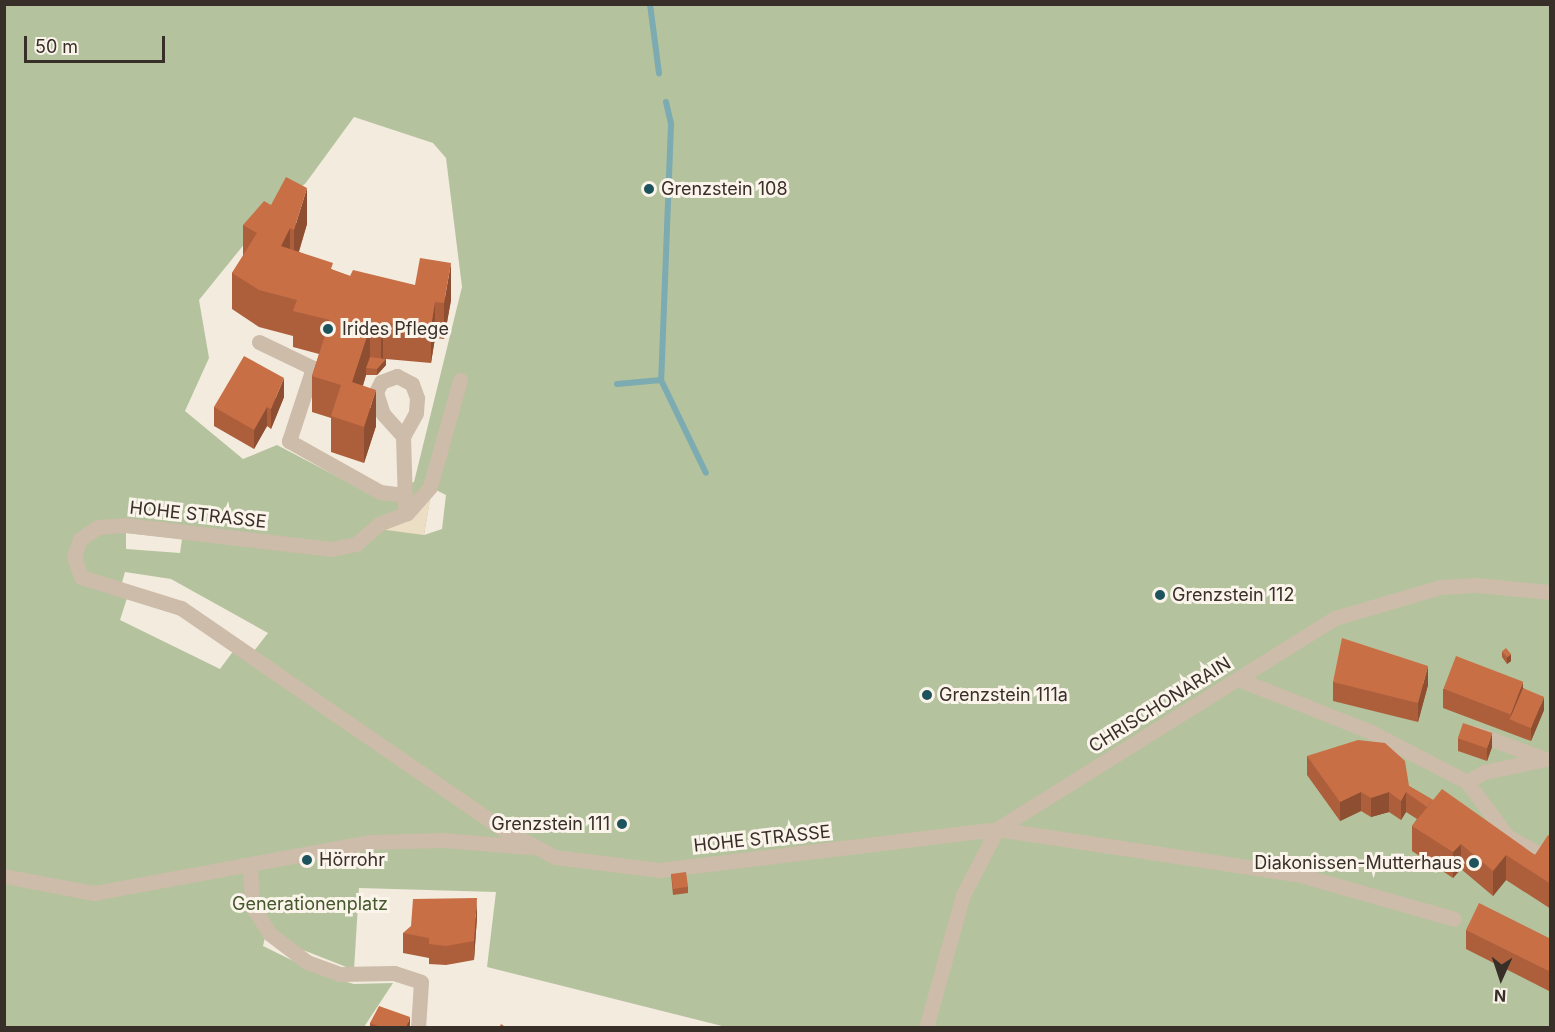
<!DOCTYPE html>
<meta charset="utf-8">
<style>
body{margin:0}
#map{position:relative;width:1555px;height:1032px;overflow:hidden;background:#f3ebde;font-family:Inter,sans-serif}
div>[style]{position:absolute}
.green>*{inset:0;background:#b4c39d}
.plaza>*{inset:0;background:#ecddc5}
.stream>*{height:6px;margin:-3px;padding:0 3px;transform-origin:3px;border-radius:3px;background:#7cabb1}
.minor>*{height:15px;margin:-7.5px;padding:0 7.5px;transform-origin:7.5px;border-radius:7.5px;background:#ccbca9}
.wall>*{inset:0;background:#ad5f3c;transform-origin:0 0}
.shaded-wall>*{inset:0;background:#8d4e31}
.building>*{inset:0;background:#c96f46;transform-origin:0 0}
.dots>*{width:16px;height:16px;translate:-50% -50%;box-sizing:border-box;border:3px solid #faf4eb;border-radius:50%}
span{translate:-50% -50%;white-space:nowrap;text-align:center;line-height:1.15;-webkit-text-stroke:6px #faf4eb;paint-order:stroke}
.poi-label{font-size:18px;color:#392f29}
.left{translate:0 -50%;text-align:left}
.right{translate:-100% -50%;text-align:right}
.street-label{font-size:18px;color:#392f29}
.park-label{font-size:18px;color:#45582c}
.frame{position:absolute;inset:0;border:6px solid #392f29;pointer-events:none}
.north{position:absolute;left:1471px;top:948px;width:60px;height:60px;-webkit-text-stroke:4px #faf4eb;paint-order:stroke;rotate:183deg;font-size:16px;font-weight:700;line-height:24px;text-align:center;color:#392f29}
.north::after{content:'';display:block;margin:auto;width:21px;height:27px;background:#392f29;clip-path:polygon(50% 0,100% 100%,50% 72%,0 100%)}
.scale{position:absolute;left:24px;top:36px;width:141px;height:27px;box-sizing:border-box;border:3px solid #392f29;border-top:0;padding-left:8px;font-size:18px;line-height:21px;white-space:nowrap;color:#392f29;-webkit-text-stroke:4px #faf4eb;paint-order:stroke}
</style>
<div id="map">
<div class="green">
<div style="clip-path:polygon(evenodd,5px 5px,1550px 5px,1550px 1027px,726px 1027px,487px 967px,496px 892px,359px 888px,354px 970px,298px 948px,268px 925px,263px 946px,322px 975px,354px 984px,393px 983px,364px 1027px,5px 1028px,5px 5px,354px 117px,433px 143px,446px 158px,462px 287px,414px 482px,376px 497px,277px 445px,243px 459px,185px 411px,209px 358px,199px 300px,280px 200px,305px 184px,354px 117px,5px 5px,432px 488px,446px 495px,442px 529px,424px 535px,432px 488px,5px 5px,126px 533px,182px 539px,180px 553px,126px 549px,126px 533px,5px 5px,125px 572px,171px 579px,268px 633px,251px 655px,237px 646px,220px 669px,120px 620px,128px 595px,119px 593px,125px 572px)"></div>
</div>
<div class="plaza">
<div style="clip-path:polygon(432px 488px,424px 535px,386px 530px,384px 523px)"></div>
</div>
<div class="stream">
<div style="left:650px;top:4px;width:70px;rotate:82.6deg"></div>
<div style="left:666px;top:102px;width:23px;rotate:77deg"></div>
<div style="left:671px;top:124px;width:256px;rotate:92.2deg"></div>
<div style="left:661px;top:380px;width:103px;rotate:64.2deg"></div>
<div style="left:617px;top:384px;width:44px;rotate:-5.2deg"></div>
</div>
<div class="minor">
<div style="left:259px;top:342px;width:60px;rotate:25.7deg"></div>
<div style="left:313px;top:368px;width:77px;rotate:108.2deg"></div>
<div style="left:289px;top:441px;width:104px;rotate:29.3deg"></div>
<div style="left:380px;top:492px;width:24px;rotate:7deg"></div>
<div style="left:460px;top:380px;width:111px;rotate:105.7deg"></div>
<div style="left:430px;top:487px;width:35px;rotate:131deg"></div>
<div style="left:407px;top:513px;width:30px;rotate:159deg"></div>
<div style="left:379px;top:524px;width:30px;rotate:139deg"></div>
<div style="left:356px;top:544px;width:25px;rotate:169deg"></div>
<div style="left:331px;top:549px;width:206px;rotate:-173.3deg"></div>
<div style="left:126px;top:525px;width:28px;rotate:176deg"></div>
<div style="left:98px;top:527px;width:22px;rotate:146deg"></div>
<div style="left:80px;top:539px;width:18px;rotate:109deg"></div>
<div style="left:74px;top:556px;width:22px;rotate:72deg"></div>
<div style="left:81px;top:577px;width:105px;rotate:17.2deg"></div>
<div style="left:181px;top:608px;width:392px;rotate:34.5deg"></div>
<div style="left:504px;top:830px;width:58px;rotate:27.9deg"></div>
<div style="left:555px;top:857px;width:105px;rotate:7.1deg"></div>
<div style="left:659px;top:870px;width:340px;rotate:-6.9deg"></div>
<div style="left:997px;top:829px;width:306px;rotate:8.6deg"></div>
<div style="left:1300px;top:875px;width:160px;rotate:15.9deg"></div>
<div style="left:403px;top:436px;width:30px;rotate:-132deg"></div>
<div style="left:383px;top:414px;width:23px;rotate:-108deg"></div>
<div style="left:376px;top:392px;width:11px;rotate:-63deg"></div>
<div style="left:381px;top:382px;width:17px;rotate:-21deg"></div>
<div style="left:397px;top:376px;width:17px;rotate:28deg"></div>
<div style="left:412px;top:384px;width:15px;rotate:70deg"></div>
<div style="left:417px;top:398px;width:15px;rotate:94deg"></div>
<div style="left:416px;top:413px;width:26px;rotate:119deg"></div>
<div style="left:403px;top:436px;width:69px;rotate:88.3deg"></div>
<div style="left:1238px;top:679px;width:143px;rotate:21.7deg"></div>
<div style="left:1371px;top:732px;width:108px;rotate:27.5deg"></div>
<div style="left:1475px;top:733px;width:75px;rotate:20.4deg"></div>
<div style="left:1546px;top:759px;width:63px;rotate:168.2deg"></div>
<div style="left:1484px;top:772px;width:20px;rotate:150deg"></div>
<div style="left:1467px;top:782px;width:69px;rotate:53.3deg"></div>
<div style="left:1508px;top:837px;width:47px;rotate:27.6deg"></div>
<div style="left:250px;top:866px;width:40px;rotate:87.1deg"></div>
<div style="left:252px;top:906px;width:33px;rotate:57deg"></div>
<div style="left:270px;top:934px;width:46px;rotate:37.1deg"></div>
<div style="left:307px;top:962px;width:35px;rotate:20deg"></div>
<div style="left:340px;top:974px;width:54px;rotate:-1.1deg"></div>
<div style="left:394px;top:973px;width:28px;rotate:18deg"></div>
<div style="left:421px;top:982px;width:46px;rotate:93.7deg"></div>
<div style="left:4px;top:876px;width:92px;rotate:10.7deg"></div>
<div style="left:94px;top:893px;width:281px;rotate:-10.5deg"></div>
<div style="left:370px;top:842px;width:73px;rotate:-1.6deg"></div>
<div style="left:443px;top:840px;width:86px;rotate:4.7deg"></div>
<div style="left:926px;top:1028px;width:138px;rotate:-74.5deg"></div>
<div style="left:963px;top:895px;width:74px;rotate:-62.7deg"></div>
<div style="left:997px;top:829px;width:398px;rotate:-32deg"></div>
<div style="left:1335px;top:618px;width:109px;rotate:-16.4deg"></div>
<div style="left:1440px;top:587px;width:37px;rotate:-3deg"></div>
<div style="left:1477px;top:585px;width:73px;rotate:5.5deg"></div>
</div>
<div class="wall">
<div style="clip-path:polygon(307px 224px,299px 252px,333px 270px,350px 276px,451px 300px,444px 339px,435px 338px,431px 363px,386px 359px,386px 365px,377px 375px,366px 375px,363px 386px,376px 426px,364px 463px,331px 452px,331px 418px,312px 412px,312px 376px,319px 354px,293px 347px,293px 336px,259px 327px,232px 309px,232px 273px,243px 256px,243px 225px)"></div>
<div style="clip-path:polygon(284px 397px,271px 429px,267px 426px,254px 449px,214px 426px,214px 407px)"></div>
<div style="clip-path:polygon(1502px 651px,1511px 661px,1507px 664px,1502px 657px)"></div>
<div style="clip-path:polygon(1333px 682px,1428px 685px,1418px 722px,1333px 701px)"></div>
<div style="clip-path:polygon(1523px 688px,1544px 710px,1531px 741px,1443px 708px,1443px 689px)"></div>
<div style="clip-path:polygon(1458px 738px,1492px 747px,1487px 761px,1458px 751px)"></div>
<div style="clip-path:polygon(1307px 756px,1409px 786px,1433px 800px,1535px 855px,1551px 836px,1551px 909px,1506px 880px,1493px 896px,1461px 869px,1453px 878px,1412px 851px,1412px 826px,1417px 819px,1406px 812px,1401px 820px,1389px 812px,1371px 817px,1361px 811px,1340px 821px,1307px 775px)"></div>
<div style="clip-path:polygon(671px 874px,688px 887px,688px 893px,673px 895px)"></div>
<div style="clip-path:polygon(477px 917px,474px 960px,446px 965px,429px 964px,429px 958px,403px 953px,403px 933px)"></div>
<div style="clip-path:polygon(1466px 930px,1551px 939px,1551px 992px,1466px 949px)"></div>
<div style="left:370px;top:1023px;width:40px;height:5px"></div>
</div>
<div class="shaded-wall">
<div style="clip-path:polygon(307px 188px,307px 224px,294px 266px,294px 230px)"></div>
<div style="clip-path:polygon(290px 228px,290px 264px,281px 246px)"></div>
<div style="clip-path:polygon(451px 263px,451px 300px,444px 339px,444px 303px)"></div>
<div style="clip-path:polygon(435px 302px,435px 338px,431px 363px,431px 327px)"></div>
<div style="clip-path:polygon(383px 322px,383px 358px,386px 359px,386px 365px,377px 375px,377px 369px,381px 364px,381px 330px)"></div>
<div style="clip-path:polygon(370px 327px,370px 363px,366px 368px,366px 375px,352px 419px,352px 382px)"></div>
<div style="clip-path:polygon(284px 378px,284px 397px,271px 429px,271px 409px)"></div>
<div style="clip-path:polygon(376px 390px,376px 426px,364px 463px,364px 427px)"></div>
<div style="clip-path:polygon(267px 407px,267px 426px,254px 449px,254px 430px)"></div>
<div style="clip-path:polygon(1511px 654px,1511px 661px,1507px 664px,1507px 657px)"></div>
<div style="clip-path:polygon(1428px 666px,1428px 685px,1418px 722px,1418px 703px)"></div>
<div style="clip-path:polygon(1523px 682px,1523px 701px,1511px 720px,1511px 714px)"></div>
<div style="clip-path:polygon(1544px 697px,1544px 710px,1531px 741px,1531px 728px)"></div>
<div style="clip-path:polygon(1492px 733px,1492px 747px,1487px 761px,1487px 748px)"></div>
<div style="clip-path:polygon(1361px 792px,1361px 811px,1340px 821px,1340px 802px)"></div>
<div style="clip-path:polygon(1389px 792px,1389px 812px,1371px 817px,1371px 798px)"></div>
<div style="clip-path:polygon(1406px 792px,1406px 812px,1401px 820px,1401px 801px)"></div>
<div style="clip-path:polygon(1461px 844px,1461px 869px,1453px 878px,1453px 852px)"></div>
<div style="clip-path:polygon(1506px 855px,1506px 880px,1493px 896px,1493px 871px)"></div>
<div style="clip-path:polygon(477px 898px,477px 917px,474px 960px,474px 941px)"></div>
<div style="clip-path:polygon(410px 1017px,410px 1023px,408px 1028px,406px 1028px)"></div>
</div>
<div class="building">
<div style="clip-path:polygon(286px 177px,307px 188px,294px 230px,290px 228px,281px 246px,333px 263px,331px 269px,350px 276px,353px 270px,415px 285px,420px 258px,451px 263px,444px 303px,435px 302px,431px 327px,383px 322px,381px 330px,370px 327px,352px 382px,376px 390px,364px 427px,331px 416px,341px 385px,312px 376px,330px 320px,293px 311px,297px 300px,259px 290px,232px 273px,257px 233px,243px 225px,264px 201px,271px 205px)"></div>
<div style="clip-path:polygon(244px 356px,284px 378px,271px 409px,267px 407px,254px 430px,214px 407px)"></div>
<div style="clip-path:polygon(370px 357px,386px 359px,377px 369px,366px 368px)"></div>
<div style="clip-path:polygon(1342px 638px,1428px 666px,1418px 703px,1333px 682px)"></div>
<div style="left:1506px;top:648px;width:8px;height:5px;rotate:50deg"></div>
<div style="left:1456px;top:656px;width:72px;height:35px;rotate:21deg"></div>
<div style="left:1523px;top:688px;width:23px;height:34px;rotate:23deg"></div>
<div style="left:1463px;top:723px;width:31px;height:16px;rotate:19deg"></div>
<div style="clip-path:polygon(1358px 740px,1385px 743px,1405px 761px,1409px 786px,1433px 800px,1427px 807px,1406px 792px,1401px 801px,1389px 792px,1371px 798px,1361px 792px,1340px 802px,1307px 756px)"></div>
<div style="clip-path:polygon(1442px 789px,1535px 855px,1548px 835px,1551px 836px,1551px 884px,1506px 855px,1493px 871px,1461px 844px,1453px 852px,1412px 826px)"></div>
<div style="left:686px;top:872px;width:15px;height:15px;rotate:82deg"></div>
<div style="clip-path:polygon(477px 898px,474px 941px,446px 946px,429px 944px,429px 938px,403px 933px,411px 926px,413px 899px)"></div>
<div style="clip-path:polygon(1479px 903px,1551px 939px,1551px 972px,1466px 930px)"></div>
<div style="clip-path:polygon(379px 1006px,410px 1017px,406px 1028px,384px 1028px,370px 1023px)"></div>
<div style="clip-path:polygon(501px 1024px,507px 1028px,499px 1028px)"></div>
</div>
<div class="dots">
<div style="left:649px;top:189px;background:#1d535c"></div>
<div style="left:328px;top:329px;background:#1d535c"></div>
<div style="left:1160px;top:595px;background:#1d535c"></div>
<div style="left:927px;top:695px;background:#1d535c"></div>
<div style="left:622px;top:824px;background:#1d535c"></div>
<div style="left:307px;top:860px;background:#1d535c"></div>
<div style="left:1474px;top:863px;background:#1d535c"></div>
</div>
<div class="poi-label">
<span class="left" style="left:661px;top:189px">Grenzstein 108</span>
<span class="left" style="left:342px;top:329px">Irides Pflege</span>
<span class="left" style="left:1172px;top:595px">Grenzstein 112</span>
<span class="left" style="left:939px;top:695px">Grenzstein 111a</span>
<span class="right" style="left:610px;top:824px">Grenzstein 111</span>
<span class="left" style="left:319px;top:860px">Hörrohr</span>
<span class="right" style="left:1462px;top:863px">Diakonissen-Mutterhaus</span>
</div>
<div class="street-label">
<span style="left:198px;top:515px;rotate:6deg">HOHE STRASSE</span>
<span style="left:1160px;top:705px;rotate:-32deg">CHRISCHONARAIN</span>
<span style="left:762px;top:839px;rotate:-6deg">HOHE STRASSE</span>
</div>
<div class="park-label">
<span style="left:310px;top:904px">Generationenplatz</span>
</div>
<div class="frame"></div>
<div class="north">N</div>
<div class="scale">50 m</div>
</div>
